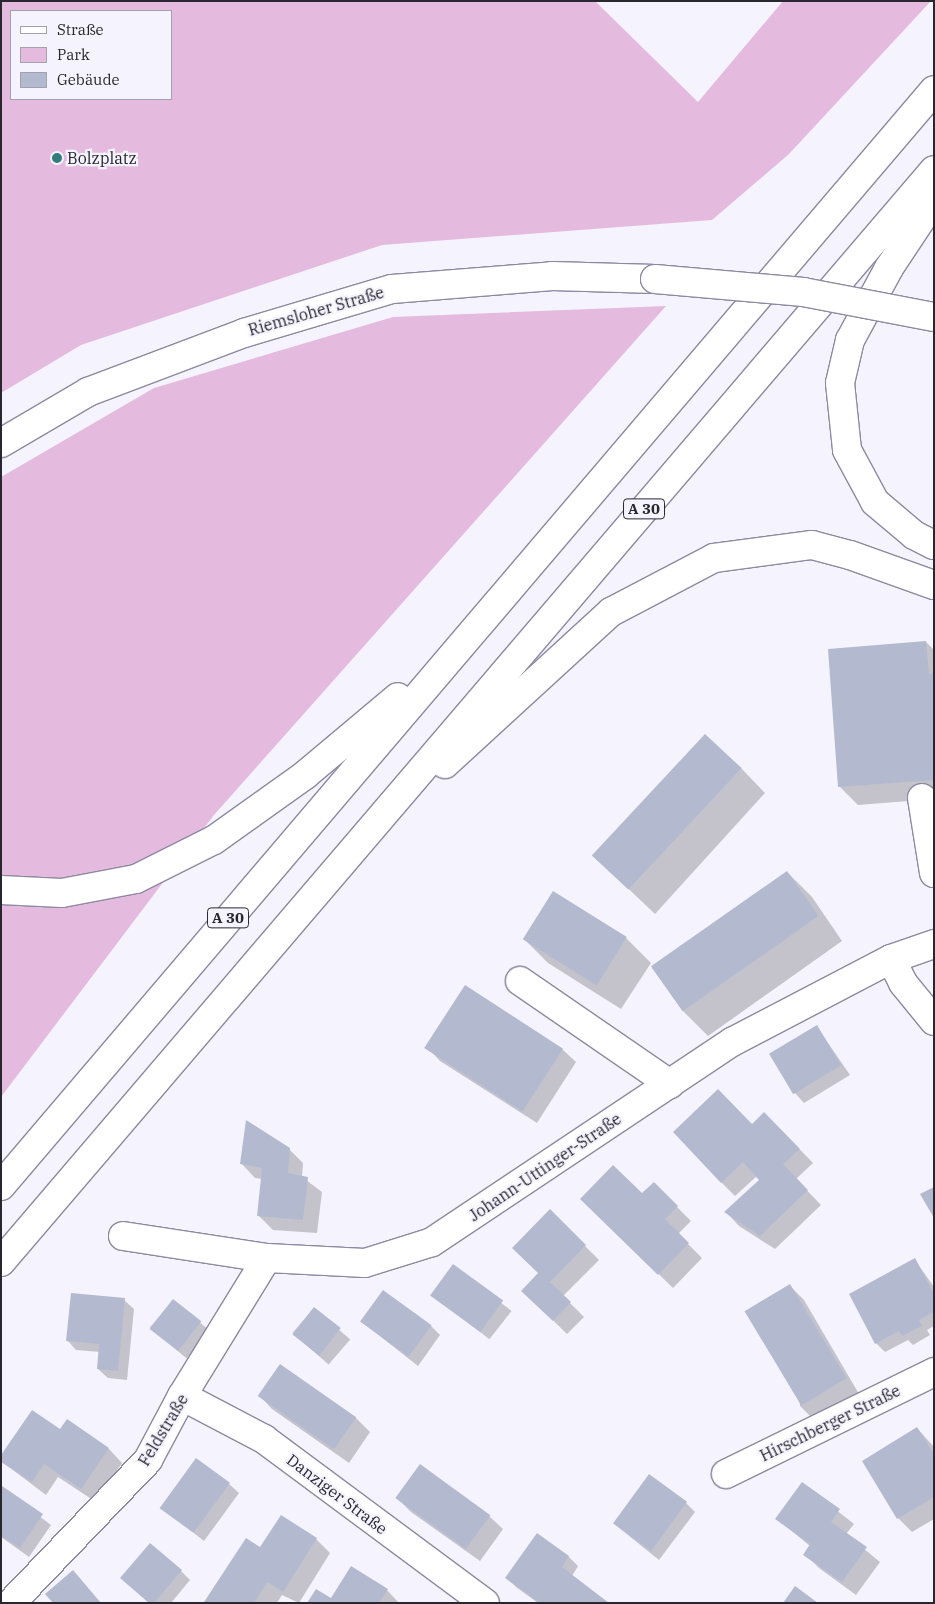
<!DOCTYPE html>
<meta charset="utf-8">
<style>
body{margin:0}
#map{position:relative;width:935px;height:1604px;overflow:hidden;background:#f5f4fe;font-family:"IBM Plex Serif",serif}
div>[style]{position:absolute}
.green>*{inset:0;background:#e4bbdf}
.shadow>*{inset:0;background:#0003;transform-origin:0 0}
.building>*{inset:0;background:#b3bad0;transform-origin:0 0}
.roads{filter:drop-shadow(1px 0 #8d89a0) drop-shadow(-1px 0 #8d89a0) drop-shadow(0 1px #8d89a0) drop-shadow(0 -1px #8d89a0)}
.minor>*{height:28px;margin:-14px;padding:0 14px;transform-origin:14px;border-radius:14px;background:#fff}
.major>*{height:28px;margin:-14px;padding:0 14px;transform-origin:14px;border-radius:14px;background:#fff}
.highway>*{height:28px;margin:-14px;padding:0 14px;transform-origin:14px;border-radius:14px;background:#fff}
.bridges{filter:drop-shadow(1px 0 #8d89a0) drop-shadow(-1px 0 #8d89a0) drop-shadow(0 1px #8d89a0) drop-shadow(0 -1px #8d89a0)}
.major-bridge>*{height:28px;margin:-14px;padding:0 14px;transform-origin:14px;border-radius:14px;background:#fff}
.dots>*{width:14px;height:14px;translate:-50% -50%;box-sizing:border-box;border:2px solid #f5f4fe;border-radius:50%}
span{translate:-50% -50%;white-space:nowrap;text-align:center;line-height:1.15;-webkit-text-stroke:4.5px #f5f4fe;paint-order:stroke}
.shield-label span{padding:1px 4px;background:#f5f4fe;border:1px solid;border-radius:4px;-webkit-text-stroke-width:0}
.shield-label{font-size:15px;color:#282730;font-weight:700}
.poi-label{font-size:16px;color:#282730}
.left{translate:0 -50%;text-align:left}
.street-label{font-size:16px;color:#282730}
.frame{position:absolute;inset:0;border:2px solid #282730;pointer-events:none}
.legend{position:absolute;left:10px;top:10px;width:162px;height:90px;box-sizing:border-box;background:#f5f4fe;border:1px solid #a3a2ac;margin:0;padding:6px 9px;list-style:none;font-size:15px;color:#282730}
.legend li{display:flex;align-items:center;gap:10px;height:25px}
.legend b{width:25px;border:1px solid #a3a2ac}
</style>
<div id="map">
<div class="green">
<div style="clip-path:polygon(evenodd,1px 1px,595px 1px,698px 102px,783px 1px,931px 1px,789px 154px,712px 220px,382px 245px,81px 345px,1px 393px,1px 1px,11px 11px,171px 11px,171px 99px,11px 99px,11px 11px)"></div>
<div style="clip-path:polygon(666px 306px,214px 815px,1px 1097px,1px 477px,154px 388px,393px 317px)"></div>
</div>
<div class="shadow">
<div style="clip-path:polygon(926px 642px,934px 650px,934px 799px,858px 805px,840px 787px)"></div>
<div style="clip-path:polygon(741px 768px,765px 793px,655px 914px,594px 856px)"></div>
<div style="clip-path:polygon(787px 872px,812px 897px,842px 941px,708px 1036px,683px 1011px,652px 968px)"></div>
<div style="clip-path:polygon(626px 938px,651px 963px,621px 1009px,548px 963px,524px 939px)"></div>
<div style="clip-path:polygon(817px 1027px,850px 1075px,804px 1103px,795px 1093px)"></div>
<div style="clip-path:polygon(427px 1047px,562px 1049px,576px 1062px,537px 1123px,440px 1061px)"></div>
<div style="clip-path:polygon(752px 1126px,778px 1127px,813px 1163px,796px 1179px,821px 1205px,775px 1249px,739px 1226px,726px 1212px,761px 1180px,757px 1176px,735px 1196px,721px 1182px)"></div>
<div style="clip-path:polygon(289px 1149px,303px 1163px,302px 1177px,322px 1192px,317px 1233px,273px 1230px,259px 1216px,263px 1179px,255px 1178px,241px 1163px)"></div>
<div style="clip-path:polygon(654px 1184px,691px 1221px,678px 1234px,702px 1258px,673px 1288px,582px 1199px,642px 1195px)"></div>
<div style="clip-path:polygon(550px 1211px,599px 1260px,563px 1296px,584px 1317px,567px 1334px,523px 1291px,540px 1273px)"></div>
<div style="clip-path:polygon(915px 1260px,934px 1287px,934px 1326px,927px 1330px,930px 1335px,913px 1345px,908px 1340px,885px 1352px,876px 1343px)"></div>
<div style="left:454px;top:1266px;width:73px;height:36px;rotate:38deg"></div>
<div style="clip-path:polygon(790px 1286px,804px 1300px,859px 1394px,814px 1420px,800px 1406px)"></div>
<div style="clip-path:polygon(124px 1300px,134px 1309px,127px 1380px,108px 1378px,98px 1369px,100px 1352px,76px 1350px,67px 1340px)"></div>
<div style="left:173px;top:1300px;width:48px;height:36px;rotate:40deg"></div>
<div style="left:314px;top:1308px;width:48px;height:33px;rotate:41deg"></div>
<div style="clip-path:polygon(362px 1322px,431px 1326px,440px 1335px,418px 1366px)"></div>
<div style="clip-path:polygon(280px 1365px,356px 1418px,370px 1432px,349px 1463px,272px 1409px,259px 1395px)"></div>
<div style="clip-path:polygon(67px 1421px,109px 1449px,122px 1463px,96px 1502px,58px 1477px,46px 1495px,1px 1461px,61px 1431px)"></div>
<div style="clip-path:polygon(917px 1428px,934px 1447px,934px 1519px,912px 1532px,898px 1518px,863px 1461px)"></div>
<div style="clip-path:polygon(802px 1483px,854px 1524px,846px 1534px,880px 1562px,856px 1595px,819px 1568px,805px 1554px,810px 1546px,777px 1519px)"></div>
<div style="clip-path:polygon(229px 1484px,239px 1493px,204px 1541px,162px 1508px)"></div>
<div style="clip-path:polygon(2px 1488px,51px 1525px,29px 1557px,1px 1537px)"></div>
<div style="clip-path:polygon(397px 1498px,489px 1516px,503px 1529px,480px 1561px,411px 1512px)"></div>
<div style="clip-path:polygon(686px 1503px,695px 1512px,659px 1560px,613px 1523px)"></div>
<div style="clip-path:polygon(281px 1517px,316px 1539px,330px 1553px,299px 1603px,282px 1595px,277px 1603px,207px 1603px,261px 1549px)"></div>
<div style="clip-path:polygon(537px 1535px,569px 1557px,578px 1566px,572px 1576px,607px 1603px,538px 1603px,516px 1587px,507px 1578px)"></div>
<div style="clip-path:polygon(181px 1571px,190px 1580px,171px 1603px,149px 1603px,122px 1578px)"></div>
<div style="clip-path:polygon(387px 1590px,399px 1603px,309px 1603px,331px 1600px)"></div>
</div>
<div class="building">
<div style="clip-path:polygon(926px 641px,929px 674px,934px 673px,934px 780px,838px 787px,828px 649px)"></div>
<div style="left:705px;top:734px;width:50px;height:166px;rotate:43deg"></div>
<div style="left:787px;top:871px;width:55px;height:166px;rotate:55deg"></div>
<div style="left:553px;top:891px;width:87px;height:57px;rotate:32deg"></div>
<div style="left:465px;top:985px;width:117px;height:75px;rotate:33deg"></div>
<div style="left:817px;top:1025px;width:47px;height:56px;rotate:59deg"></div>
<div style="clip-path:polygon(718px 1089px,752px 1124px,764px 1112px,800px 1149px,783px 1164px,808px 1190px,760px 1236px,724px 1212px,759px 1180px,743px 1162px,721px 1183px,673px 1132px)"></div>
<div style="clip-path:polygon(246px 1120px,290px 1148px,288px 1173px,308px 1177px,303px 1220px,257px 1216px,262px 1168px,240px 1164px)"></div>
<div style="clip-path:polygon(613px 1165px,642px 1193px,654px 1182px,678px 1206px,665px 1219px,689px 1243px,658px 1275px,580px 1199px)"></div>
<div style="clip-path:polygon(934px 1187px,934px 1218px,920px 1194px)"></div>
<div style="clip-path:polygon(550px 1209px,586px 1245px,550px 1282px,571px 1302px,553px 1321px,521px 1291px,538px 1273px,512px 1248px)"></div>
<div style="clip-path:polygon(915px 1258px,934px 1294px,934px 1312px,919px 1320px,922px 1326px,902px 1336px,899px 1331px,875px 1344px,849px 1294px)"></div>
<div style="left:453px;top:1264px;width:62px;height:39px;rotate:36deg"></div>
<div style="left:790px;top:1284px;width:110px;height:53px;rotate:59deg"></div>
<div style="left:383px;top:1290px;width:60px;height:39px;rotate:36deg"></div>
<div style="clip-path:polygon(71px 1293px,125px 1298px,118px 1371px,97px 1369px,99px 1344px,66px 1341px)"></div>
<div style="left:173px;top:1299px;width:36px;height:38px;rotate:38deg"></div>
<div style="left:314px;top:1307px;width:34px;height:35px;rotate:38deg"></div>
<div style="left:280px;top:1364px;width:93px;height:39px;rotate:35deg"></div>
<div style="clip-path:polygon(32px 1410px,60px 1429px,67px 1419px,109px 1448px,81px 1489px,44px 1464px,32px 1482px,1px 1462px,1px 1455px)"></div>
<div style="clip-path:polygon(917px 1427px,934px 1454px,934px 1497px,897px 1519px,862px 1461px)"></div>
<div style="left:196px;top:1458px;width:42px;height:62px;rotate:36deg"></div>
<div style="left:420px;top:1464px;width:87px;height:42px;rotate:36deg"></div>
<div style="left:649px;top:1474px;width:47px;height:61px;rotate:36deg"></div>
<div style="clip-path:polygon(802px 1482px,840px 1509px,831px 1522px,867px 1547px,842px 1582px,803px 1555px,810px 1544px,775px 1519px)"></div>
<div style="clip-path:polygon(2px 1486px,43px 1514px,20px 1548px,1px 1536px)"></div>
<div style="clip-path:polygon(281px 1515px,317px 1538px,283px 1592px,267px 1582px,254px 1603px,204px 1602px,246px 1538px,260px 1547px)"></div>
<div style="clip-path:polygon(537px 1533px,569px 1556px,562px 1567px,609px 1603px,540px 1603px,505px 1578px)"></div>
<div style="clip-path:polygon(150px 1543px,182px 1570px,154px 1603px,149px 1603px,120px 1578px)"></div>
<div style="clip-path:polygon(351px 1566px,388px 1589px,379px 1603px,307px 1603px,316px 1589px,331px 1598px)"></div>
<div style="clip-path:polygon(73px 1570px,101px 1603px,53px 1603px,45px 1594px)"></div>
<div style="clip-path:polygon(795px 1586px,818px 1603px,783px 1603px)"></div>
</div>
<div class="roads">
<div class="minor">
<div style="left:922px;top:798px;width:76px;rotate:80.9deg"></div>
<div style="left:891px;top:959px;width:27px;rotate:63deg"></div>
<div style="left:903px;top:983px;width:49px;rotate:50.8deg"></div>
<div style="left:520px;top:981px;width:182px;rotate:34.5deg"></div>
<div style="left:123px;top:1236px;width:146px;rotate:8.7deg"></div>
<div style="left:267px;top:1258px;width:98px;rotate:2.9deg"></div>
<div style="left:365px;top:1263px;width:70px;rotate:-17.4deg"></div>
<div style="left:432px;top:1242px;width:361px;rotate:-33.7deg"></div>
<div style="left:732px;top:1042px;width:179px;rotate:-27.6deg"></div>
<div style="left:891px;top:959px;width:46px;rotate:-19.2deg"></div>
<div style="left:182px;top:1396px;width:93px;rotate:27.7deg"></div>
<div style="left:264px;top:1439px;width:275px;rotate:36.6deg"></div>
<div style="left:726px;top:1474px;width:232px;rotate:-26.1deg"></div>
<div style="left:11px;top:1603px;width:198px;rotate:-46.2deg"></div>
<div style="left:148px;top:1460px;width:72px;rotate:-62deg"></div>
<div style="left:182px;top:1396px;width:162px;rotate:-58.4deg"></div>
</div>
<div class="major">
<div style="left:1px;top:443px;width:101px;rotate:-30.4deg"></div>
<div style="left:88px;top:392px;width:167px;rotate:-20.7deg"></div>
<div style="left:244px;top:333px;width:154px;rotate:-16.6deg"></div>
<div style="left:392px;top:289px;width:161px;rotate:-4.6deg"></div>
<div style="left:552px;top:276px;width:103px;rotate:1.7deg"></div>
</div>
<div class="highway">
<div style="left:934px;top:200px;width:82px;rotate:123.5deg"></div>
<div style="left:889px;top:268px;width:82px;rotate:118.4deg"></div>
<div style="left:850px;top:340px;width:44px;rotate:103.1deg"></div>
<div style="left:840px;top:383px;width:67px;rotate:84deg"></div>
<div style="left:847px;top:450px;width:59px;rotate:61.7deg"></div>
<div style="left:875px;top:502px;width:51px;rotate:40.2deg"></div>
<div style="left:914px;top:535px;width:22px;rotate:27deg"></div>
<div style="left:445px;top:764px;width:225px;rotate:-42.5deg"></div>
<div style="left:611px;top:612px;width:116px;rotate:-27.7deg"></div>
<div style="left:714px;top:558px;width:99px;rotate:-7.6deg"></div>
<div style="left:812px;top:545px;width:39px;rotate:15deg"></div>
<div style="left:850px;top:555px;width:89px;rotate:19.7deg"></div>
<div style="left:1px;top:890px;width:61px;rotate:2.8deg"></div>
<div style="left:62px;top:893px;width:75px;rotate:-10.7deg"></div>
<div style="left:136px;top:879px;width:87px;rotate:-26.6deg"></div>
<div style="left:214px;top:840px;width:112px;rotate:-35.5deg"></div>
<div style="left:305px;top:775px;width:121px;rotate:-40deg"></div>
<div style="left:1px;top:1186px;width:1439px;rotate:-49.59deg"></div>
<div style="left:1px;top:1262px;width:1436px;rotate:-49.49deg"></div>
</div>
</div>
<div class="bridges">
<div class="major-bridge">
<div style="left:655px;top:279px;width:149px;rotate:5deg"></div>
<div style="left:803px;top:292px;width:133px;rotate:10.8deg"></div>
</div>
</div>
<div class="dots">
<div style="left:57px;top:158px;background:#337c7d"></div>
</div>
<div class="shield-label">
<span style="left:644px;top:509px">A 30</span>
<span style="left:228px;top:918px">A 30</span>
</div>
<div class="poi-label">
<span class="left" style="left:67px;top:158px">Bolzplatz</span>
</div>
<div class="street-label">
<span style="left:316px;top:311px;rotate:-16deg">Riemsloher Straße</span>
<span style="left:545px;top:1167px;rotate:-34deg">Johann-Uttinger-Straße</span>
<span style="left:830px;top:1423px;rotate:-26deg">Hirschberger Straße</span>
<span style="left:163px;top:1430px;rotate:-59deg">Feldstraße</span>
<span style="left:337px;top:1494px;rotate:37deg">Danziger Straße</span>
</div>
<div class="frame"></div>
<ul class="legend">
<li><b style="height:6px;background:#fff"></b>Straße</li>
<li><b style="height:14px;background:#e4bbdf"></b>Park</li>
<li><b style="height:14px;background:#b3bad0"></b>Gebäude</li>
</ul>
</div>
